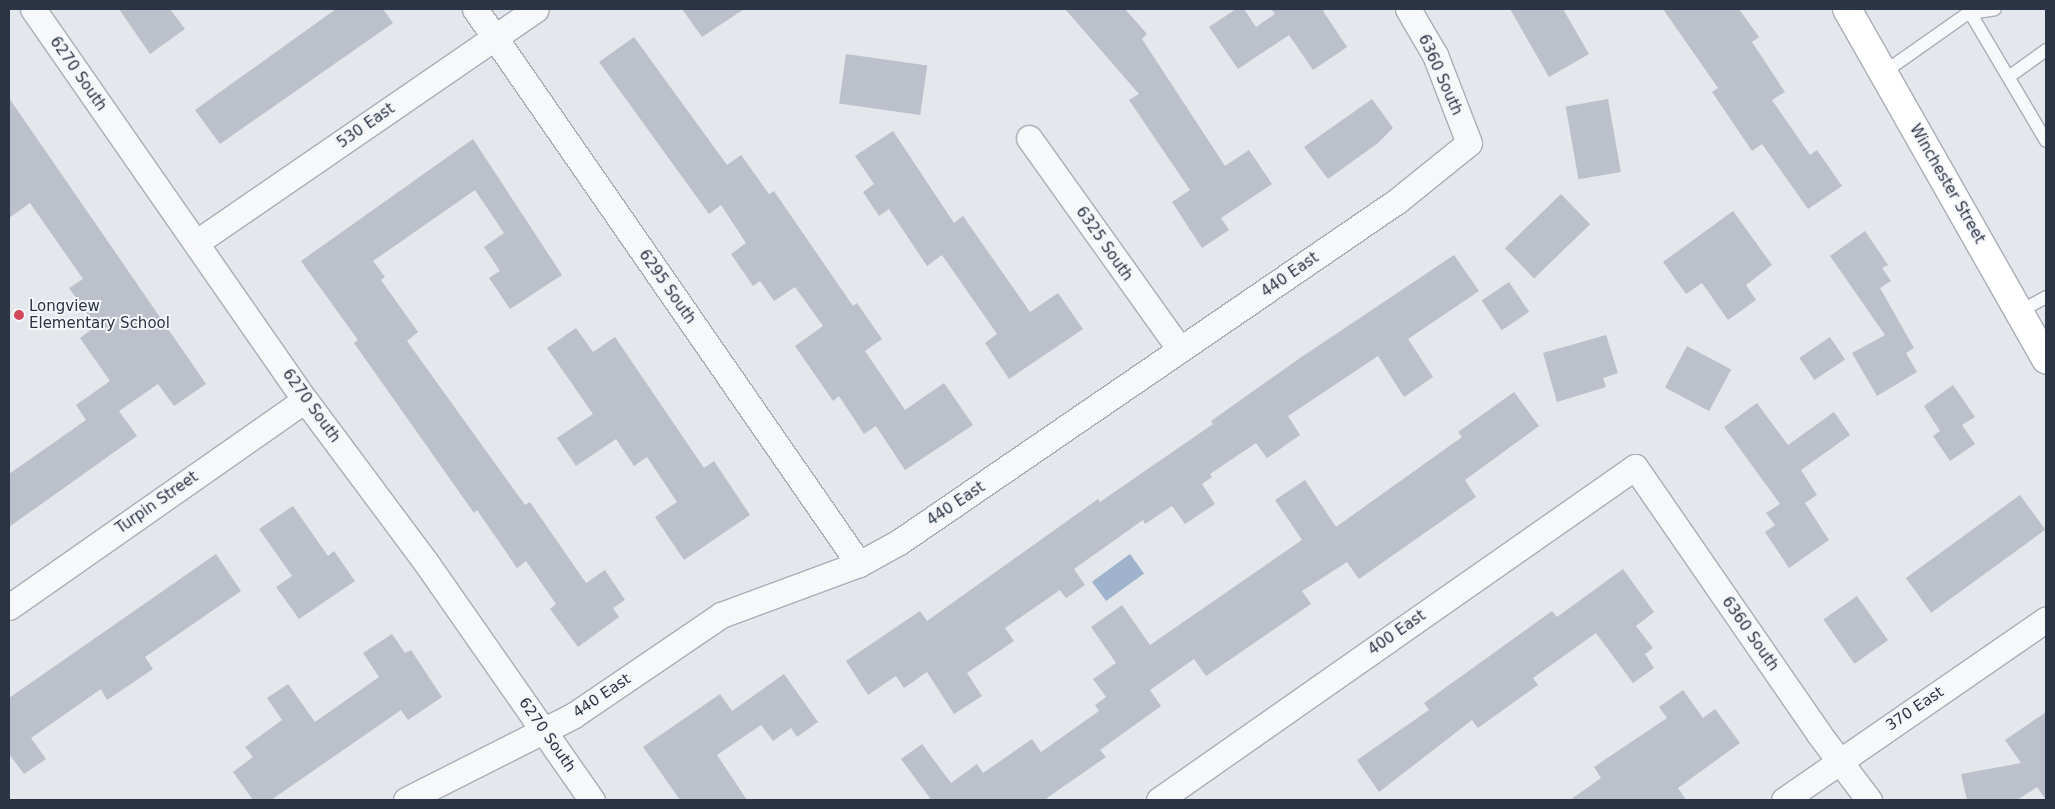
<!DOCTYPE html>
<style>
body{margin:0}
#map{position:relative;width:2055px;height:809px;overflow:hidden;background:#e4e7ec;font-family:"DejaVu Sans",sans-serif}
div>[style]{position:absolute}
.water>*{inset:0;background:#9fb4cc;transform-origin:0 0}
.building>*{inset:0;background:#bbc0ca;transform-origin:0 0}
.roads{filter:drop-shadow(1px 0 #a9aeb7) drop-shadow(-1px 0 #a9aeb7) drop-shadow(0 1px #a9aeb7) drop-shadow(0 -1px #a9aeb7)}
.service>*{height:12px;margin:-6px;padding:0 6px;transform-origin:6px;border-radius:6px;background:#f7f8fa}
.minor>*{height:25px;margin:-12.5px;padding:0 12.5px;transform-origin:12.5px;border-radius:12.5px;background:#f7f8fa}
.secondary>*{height:28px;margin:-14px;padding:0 14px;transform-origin:14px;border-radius:14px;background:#fff}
.dots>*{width:14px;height:14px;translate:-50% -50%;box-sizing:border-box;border:2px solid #f4f6f9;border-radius:50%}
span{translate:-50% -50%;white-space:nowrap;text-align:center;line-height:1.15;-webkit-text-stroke:4px #f4f6f9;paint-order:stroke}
.street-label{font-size:15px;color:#2b3445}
.poi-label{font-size:15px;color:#2b3445}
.left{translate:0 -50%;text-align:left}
.frame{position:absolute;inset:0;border:10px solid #2b3445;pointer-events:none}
</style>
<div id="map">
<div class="water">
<div style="left:1130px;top:554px;width:24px;height:47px;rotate:54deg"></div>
</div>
<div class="building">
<div style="clip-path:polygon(119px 9px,170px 9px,185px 29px,150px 54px)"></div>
<div style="clip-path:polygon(336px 9px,383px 9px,393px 23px,220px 144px,195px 110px)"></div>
<div style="clip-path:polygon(682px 9px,744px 9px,702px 37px)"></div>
<div style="clip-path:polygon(1065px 9px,1125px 9px,1147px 34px,1142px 39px,1225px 166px,1249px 150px,1272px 184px,1221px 218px,1229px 230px,1202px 248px,1172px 202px,1190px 190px,1129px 100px,1139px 94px)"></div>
<div style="clip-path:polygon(1236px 9px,1244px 9px,1256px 27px,1275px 14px,1271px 9px,1326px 9px,1323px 11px,1347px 47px,1313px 70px,1289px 35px,1238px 69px,1209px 27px)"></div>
<div style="clip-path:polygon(1510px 9px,1563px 9px,1589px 54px,1549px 77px)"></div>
<div style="clip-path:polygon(1663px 9px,1739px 9px,1759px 37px,1752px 42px,1785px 92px,1772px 100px,1810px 155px,1817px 150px,1842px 186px,1808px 209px,1762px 144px,1752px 151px,1712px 92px,1718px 88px)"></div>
<div style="clip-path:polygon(634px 37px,727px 165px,741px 155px,769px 194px,774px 191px,853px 306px,857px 303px,882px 339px,865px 351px,905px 410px,944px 383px,973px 425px,905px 470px,876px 426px,864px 434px,839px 396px,833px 401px,795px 346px,823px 326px,795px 287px,774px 301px,760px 281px,753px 286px,731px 254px,746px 243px,721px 205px,709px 214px,599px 62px)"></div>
<div style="left:846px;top:54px;width:82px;height:50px;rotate:8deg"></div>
<div style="clip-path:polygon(9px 98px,206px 384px,174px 406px,158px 384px,119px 411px,137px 436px,9px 527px,9px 474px,86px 420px,76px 405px,110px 381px,80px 338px,96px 326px,69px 288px,83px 279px,30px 203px,9px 218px)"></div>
<div style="clip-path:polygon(1372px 99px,1393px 128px,1378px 143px,1328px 179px,1304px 147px)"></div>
<div style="left:1608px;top:99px;width:74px;height:43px;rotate:80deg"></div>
<div style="clip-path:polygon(893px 131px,954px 223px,963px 216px,1030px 312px,1058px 293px,1083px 329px,1009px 379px,985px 343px,997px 334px,942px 255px,927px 266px,889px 209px,879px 216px,863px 192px,874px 184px,855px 156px)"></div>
<div style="clip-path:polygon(473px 139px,562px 275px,510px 309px,489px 278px,500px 271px,484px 247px,504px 233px,475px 190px,373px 261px,385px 277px,381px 280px,418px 332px,407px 341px,525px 505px,530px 502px,586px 583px,605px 570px,625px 600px,613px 608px,619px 617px,578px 647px,550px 609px,556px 604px,526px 561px,517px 568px,477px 510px,474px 513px,354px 343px,358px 340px,301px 261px)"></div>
<div style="left:1561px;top:194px;width:42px;height:78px;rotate:46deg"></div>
<div style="clip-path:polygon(1733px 211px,1772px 265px,1746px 285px,1756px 300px,1728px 320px,1702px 283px,1686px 294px,1663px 262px)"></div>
<div style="clip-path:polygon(1865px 231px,1888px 265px,1882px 268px,1891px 281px,1880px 288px,1914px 348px,1906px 353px,1917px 372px,1877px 396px,1852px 353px,1885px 335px,1830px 256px)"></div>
<div style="clip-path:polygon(1454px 255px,1479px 291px,1408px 339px,1433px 377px,1404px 397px,1378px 356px,1288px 416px,1300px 435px,1267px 458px,1256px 443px,1210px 474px,1212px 477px,1202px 484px,1215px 504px,1185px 524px,1172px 506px,1145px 524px,1143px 520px,1074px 569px,1085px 585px,1066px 598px,1060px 590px,1005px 628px,1014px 641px,967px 673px,982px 696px,954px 714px,927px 672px,904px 688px,896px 676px,868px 695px,846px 661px,920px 611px,927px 621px,1098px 499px,1100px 502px,1213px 424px,1211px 421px,1300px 358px)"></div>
<div style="left:1509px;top:282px;width:36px;height:33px;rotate:56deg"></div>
<div style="clip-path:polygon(576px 328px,593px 352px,615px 337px,704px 468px,714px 461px,750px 515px,684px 560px,655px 517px,677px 502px,647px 457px,634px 466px,616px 439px,576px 466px,557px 438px,593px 414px,547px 348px)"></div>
<div style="clip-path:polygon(1606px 335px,1618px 373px,1603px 378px,1606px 387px,1557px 402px,1543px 353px)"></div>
<div style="left:1830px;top:337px;width:27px;height:37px;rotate:56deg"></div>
<div style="left:1687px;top:346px;width:50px;height:47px;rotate:28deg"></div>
<div style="clip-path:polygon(1953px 385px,1975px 417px,1962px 425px,1975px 444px,1950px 461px,1933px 436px,1940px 431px,1924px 406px)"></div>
<div style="clip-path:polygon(1514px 392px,1539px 426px,1465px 480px,1476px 497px,1359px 579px,1347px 562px,1302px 591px,1311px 604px,1206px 676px,1194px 659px,1150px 690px,1161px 706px,1100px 750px,1106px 757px,1044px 800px,928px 800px,930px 798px,901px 759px,922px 744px,951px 783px,977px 764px,983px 773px,1032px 739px,1041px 752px,1099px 711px,1095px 705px,1106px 697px,1093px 679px,1116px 663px,1091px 627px,1122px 605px,1150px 645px,1302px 540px,1275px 500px,1305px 480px,1336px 527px,1462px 437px,1458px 432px)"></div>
<div style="clip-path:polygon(1757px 403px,1788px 445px,1834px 412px,1850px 435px,1801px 470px,1817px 495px,1805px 503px,1829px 540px,1789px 568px,1765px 532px,1775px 525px,1766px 513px,1780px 504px,1724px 427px)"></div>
<div style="left:2020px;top:495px;width:43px;height:141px;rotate:54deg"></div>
<div style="clip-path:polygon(293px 506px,328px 556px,334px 551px,355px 581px,299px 619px,276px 587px,292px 576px,259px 529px)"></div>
<div style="clip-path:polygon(216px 554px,241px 591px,145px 657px,153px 669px,107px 700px,101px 689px,31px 738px,46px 759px,24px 774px,9px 754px,9px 698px)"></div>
<div style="clip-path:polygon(1623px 569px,1654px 612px,1636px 626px,1653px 648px,1645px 654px,1654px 668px,1633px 683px,1596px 633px,1533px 678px,1538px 685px,1478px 728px,1472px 720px,1379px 792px,1357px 760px,1429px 710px,1424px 703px,1552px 611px,1557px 617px)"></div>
<div style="left:1857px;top:596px;width:54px;height:41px;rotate:55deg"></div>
<div style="clip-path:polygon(392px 634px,405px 653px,411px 650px,442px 697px,408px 720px,401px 710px,271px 800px,253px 800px,233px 772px,253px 757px,245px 747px,282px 720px,267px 698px,288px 684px,315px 722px,379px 677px,363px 653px)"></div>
<div style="clip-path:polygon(784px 674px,818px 722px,797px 737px,791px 728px,773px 741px,761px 725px,717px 755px,747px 800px,680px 800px,643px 747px,720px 694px,732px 711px)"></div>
<div style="clip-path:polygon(1683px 690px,1703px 718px,1715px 709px,1740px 743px,1678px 788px,1686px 800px,1570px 800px,1601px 778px,1594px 767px,1667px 718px,1659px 707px)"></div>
<div style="clip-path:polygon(2046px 712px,2046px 800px,2037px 787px,2017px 800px,1967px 800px,1961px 774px,2021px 763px,2005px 740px)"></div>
</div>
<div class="roads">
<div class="service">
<div style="left:1968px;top:9px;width:153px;rotate:59.4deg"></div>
<div style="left:1971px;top:13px;width:24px;rotate:-9deg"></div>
<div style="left:1883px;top:73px;width:111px;rotate:-35.1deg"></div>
<div style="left:2010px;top:76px;width:44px;rotate:-35.8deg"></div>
<div style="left:2019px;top:312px;width:31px;rotate:-29deg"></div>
</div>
<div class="minor">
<div style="left:33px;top:9px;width:476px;rotate:55.2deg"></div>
<div style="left:305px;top:400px;width:201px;rotate:53.3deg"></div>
<div style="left:425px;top:561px;width:292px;rotate:55.1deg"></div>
<div style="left:475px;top:9px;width:675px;rotate:55.32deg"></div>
<div style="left:1029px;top:138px;width:260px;rotate:54.5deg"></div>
<div style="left:197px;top:242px;width:411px;rotate:-34.5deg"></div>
<div style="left:9px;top:607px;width:361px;rotate:-35deg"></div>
<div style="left:406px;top:800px;width:188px;rotate:-26.8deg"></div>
<div style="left:574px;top:715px;width:178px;rotate:-34.2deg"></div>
<div style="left:721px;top:615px;width:147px;rotate:-20.3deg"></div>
<div style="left:859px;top:564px;width:46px;rotate:-28.8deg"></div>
<div style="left:899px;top:542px;width:604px;rotate:-34.4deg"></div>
<div style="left:1397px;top:201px;width:92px;rotate:-38.9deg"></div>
<div style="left:1469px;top:143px;width:94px;rotate:-111.1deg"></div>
<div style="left:1435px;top:55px;width:53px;rotate:-120.4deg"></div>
<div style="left:1159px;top:800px;width:581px;rotate:-34.98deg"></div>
<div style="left:1635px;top:467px;width:324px;rotate:55.4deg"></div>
<div style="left:1819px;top:734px;width:83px;rotate:52.9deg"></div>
<div style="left:1784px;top:800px;width:318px;rotate:-34.6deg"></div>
</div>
<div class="secondary">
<div style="left:1847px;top:9px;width:403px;rotate:60.4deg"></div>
</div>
</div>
<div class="dots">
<div style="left:19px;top:315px;background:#d1495b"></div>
</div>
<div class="street-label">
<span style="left:78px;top:74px;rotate:55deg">6270 South</span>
<span style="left:1440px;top:75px;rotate:66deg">6360 South</span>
<span style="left:366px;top:126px;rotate:-35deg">530 East</span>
<span style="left:1947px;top:184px;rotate:60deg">Winchester Street</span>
<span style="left:1104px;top:244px;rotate:55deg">6325 South</span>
<span style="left:1290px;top:275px;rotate:-35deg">440 East</span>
<span style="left:667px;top:287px;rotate:55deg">6295 South</span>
<span style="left:311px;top:406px;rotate:54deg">6270 South</span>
<span style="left:157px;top:503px;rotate:-35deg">Turpin Street</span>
<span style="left:956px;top:504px;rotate:-34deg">440 East</span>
<span style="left:1397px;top:633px;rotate:-35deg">400 East</span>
<span style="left:1750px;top:634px;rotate:55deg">6360 South</span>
<span style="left:602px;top:696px;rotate:-34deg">440 East</span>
<span style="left:1915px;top:709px;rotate:-34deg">370 East</span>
<span style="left:547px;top:735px;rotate:55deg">6270 South</span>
</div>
<div class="poi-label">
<span class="left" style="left:29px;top:315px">Longview<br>Elementary School</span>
</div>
<div class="frame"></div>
</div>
